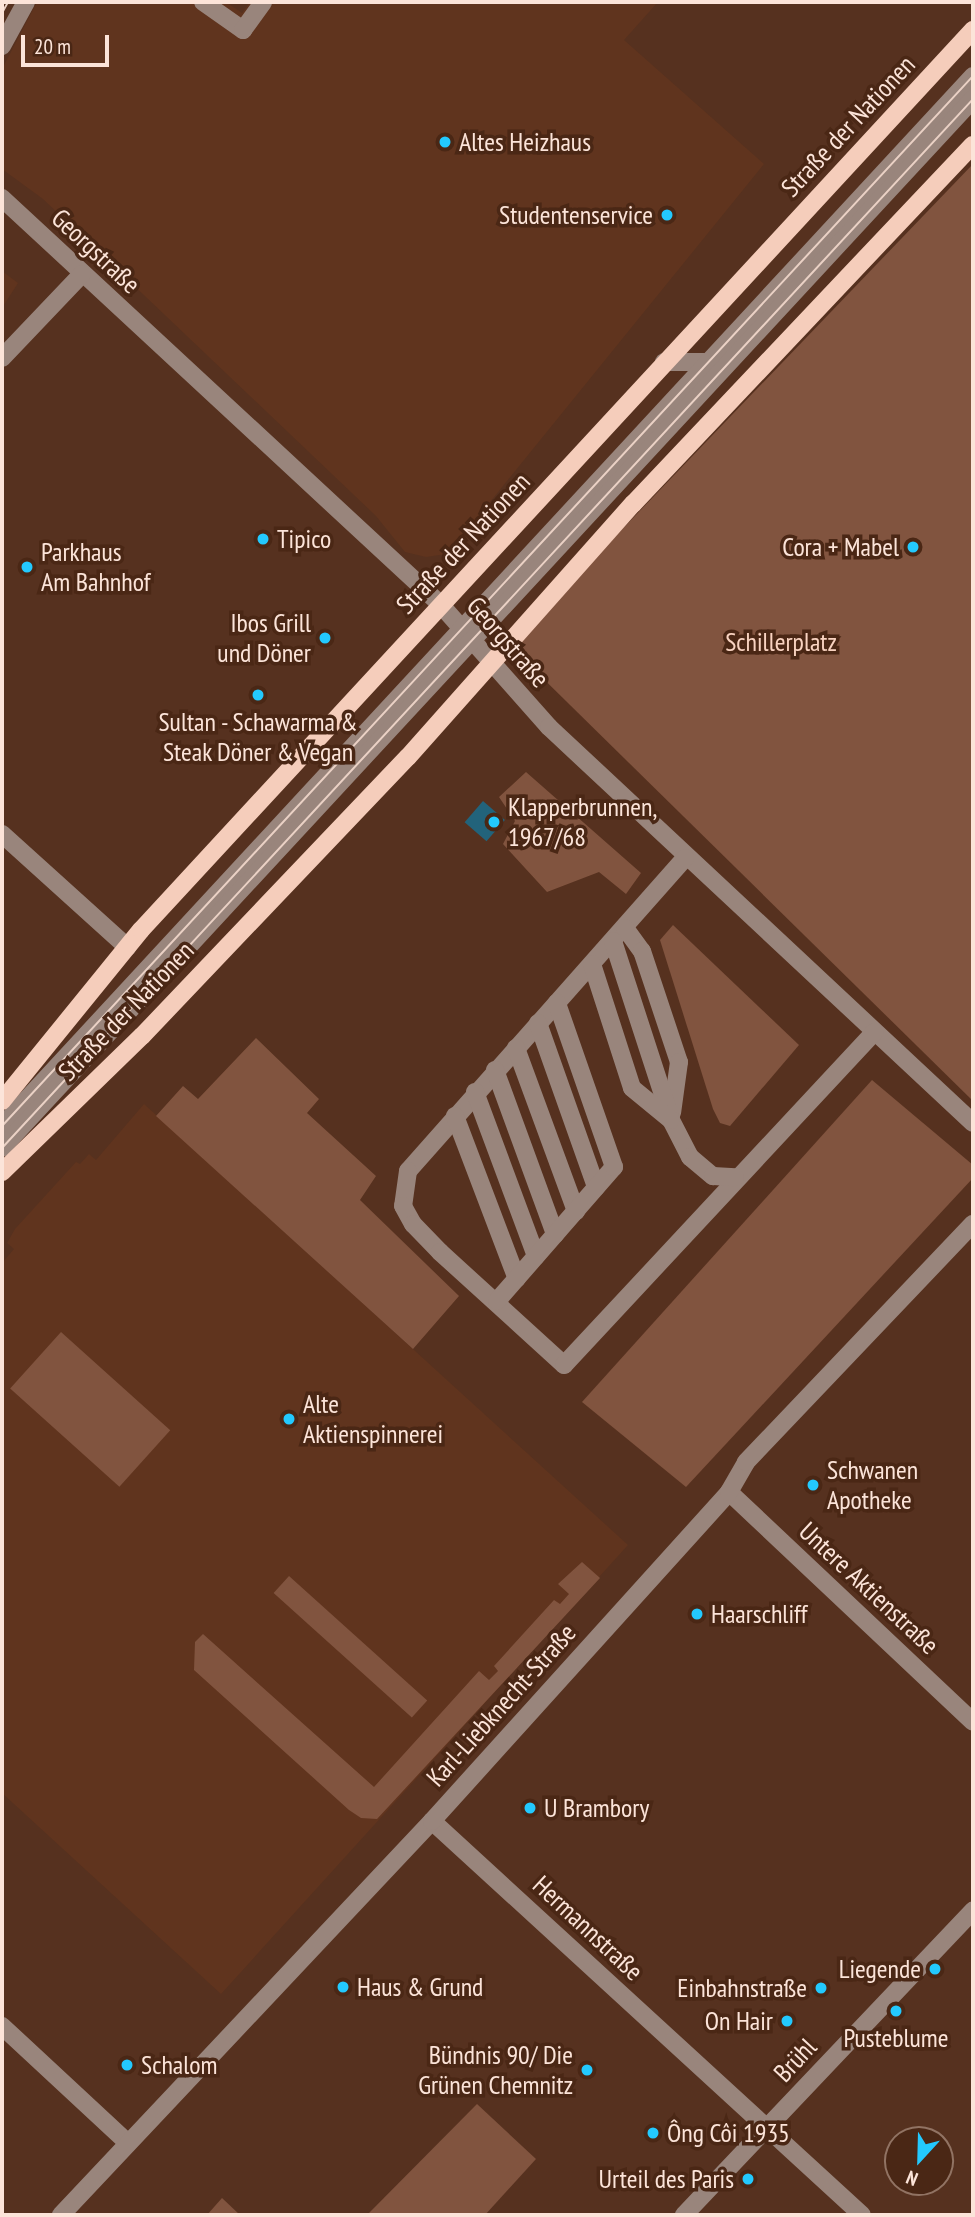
<!DOCTYPE html>
<meta charset="utf-8">
<style>
body{margin:0}
#map{position:relative;width:975px;height:2217px;overflow:hidden;background:#56311f;font-family:"PT Sans Narrow",sans-serif}
div>[style]{position:absolute}
.built>*{inset:0;background:#60341e}
.green>*{inset:0;background:#81543f;transform-origin:0 0}
.water>*{inset:0;background:#22637b;transform-origin:0 0}
.minor>*{height:18px;margin:-9px;padding:0 9px;transform-origin:9px;border-radius:9px;background:#99857c}
.major>*{height:18px;margin:-9px;padding:0 9px;transform-origin:9px;border-radius:9px;background:#f5cdbb}
.tram>*{height:2px;margin:-1px;padding:0 1px;transform-origin:1px;border-radius:1px;background:#ead1c5}
.dots>*{width:19px;height:19px;translate:-50% -50%;box-sizing:border-box;border:4px solid #4a2715;border-radius:50%}
span{translate:-50% -50%;white-space:nowrap;text-align:center;line-height:1.15;-webkit-text-stroke:7px #4a2715;paint-order:stroke}
.street-label{font-size:26px;color:#fce4d9}
.poi-label{font-size:26px;color:#fce4d9}
.left{translate:0 -50%;text-align:left}
.right{translate:-100% -50%;text-align:right}
.park-label{font-size:26px;color:#f9d3c1}
.frame{position:absolute;inset:0;border:4px solid #fce4d9;pointer-events:none}
.north{position:absolute;left:884px;top:2126px;width:70px;height:70px;box-sizing:border-box;background:#4a2715;border:2px solid #917363;border-radius:50%;rotate:202deg;font-size:19px;font-weight:700;line-height:28px;text-align:center;color:#fce4d9}
.north::after{content:'';display:block;margin:auto;width:24px;height:32px;background:#23c9fe;clip-path:polygon(50% 0,100% 100%,50% 72%,0 100%)}
.scale{position:absolute;left:21px;top:35px;width:88px;height:32px;box-sizing:border-box;border:4px solid #fce4d9;border-top:0;padding-left:9px;font-size:21px;line-height:24px;white-space:nowrap;color:#fce4d9;-webkit-text-stroke:5px #4a2715;paint-order:stroke}
</style>
<div id="map">
<div class="built">
<div style="clip-path:polygon(37px 2px,226px 2px,242px 13px,250px 2px,658px 2px,624px 40px,764px 164px,460px 539px,446px 554px,426px 557px,405px 552px,376px 516px,43px 199px,2px 169px,2px 69px)"></div>
<div style="clip-path:polygon(2px 271px,18px 283px,2px 308px)"></div>
<div style="clip-path:polygon(144px 1104px,628px 1545px,221px 1994px,2px 1793px,2px 1263px,14px 1249px,7px 1243px,15px 1229px,76px 1162px,80px 1164px,89px 1154px,96px 1160px)"></div>
</div>
<div class="green">
<div style="clip-path:polygon(973px 164px,973px 1101px,510px 646px)"></div>
<div style="clip-path:polygon(526px 772px,641px 873px,626px 894px,599px 872px,547px 892px,503px 844px,515px 821px,499px 797px)"></div>
<div style="clip-path:polygon(673px 925px,799px 1045px,730px 1126px,720px 1123px,713px 1109px,660px 940px)"></div>
<div style="clip-path:polygon(256px 1038px,319px 1099px,307px 1113px,376px 1176px,360px 1200px,459px 1296px,413px 1349px,156px 1116px,183px 1086px,198px 1099px)"></div>
<div style="clip-path:polygon(872px 1080px,973px 1165px,973px 1178px,686px 1487px,582px 1402px)"></div>
<div style="left:61px;top:1332px;width:147px;height:76px;rotate:42deg"></div>
<div style="clip-path:polygon(582px 1562px,600px 1578px,377px 1819px,361px 1818px,349px 1810px,194px 1670px,195px 1642px,203px 1634px,374px 1787px,479px 1671px,489px 1680px,498px 1671px,494px 1666px,554px 1600px,560px 1604px,569px 1594px,558px 1584px)"></div>
<div style="left:289px;top:1576px;width:186px;height:23px;rotate:42deg"></div>
<div style="clip-path:polygon(477px 2104px,536px 2159px,485px 2215px,367px 2215px)"></div>
<div style="clip-path:polygon(222px 2198px,240px 2215px,207px 2215px)"></div>
</div>
<div class="water">
<div style="left:483px;top:801px;width:29px;height:28px;rotate:41deg"></div>
</div>
<div class="minor">
<div style="left:203px;top:2px;width:49px;rotate:35deg"></div>
<div style="left:243px;top:30px;width:34px;rotate:-54deg"></div>
<div style="left:2px;top:46px;width:50px;rotate:-61.4deg"></div>
<div style="left:2px;top:198px;width:599px;rotate:42.83deg"></div>
<div style="left:441px;top:605px;width:163px;rotate:48.5deg"></div>
<div style="left:549px;top:727px;width:580px;rotate:43.04deg"></div>
<div style="left:2px;top:358px;width:116px;rotate:-46.4deg"></div>
<div style="left:664px;top:362px;width:44px"></div>
<div style="left:2px;top:834px;width:169px;rotate:42.1deg"></div>
<div style="left:685px;top:858px;width:418px;rotate:131.5deg"></div>
<div style="left:408px;top:1171px;width:35px;rotate:98deg"></div>
<div style="left:403px;top:1206px;width:21px;rotate:61deg"></div>
<div style="left:413px;top:1224px;width:39px;rotate:46deg"></div>
<div style="left:440px;top:1252px;width:168px;rotate:42.3deg"></div>
<div style="left:564px;top:1365px;width:455px;rotate:-47deg"></div>
<div style="left:625px;top:928px;width:29px;rotate:54deg"></div>
<div style="left:642px;top:951px;width:117px;rotate:71.6deg"></div>
<div style="left:679px;top:1062px;width:51px;rotate:97.8deg"></div>
<div style="left:613px;top:941px;width:188px;rotate:72deg"></div>
<div style="left:671px;top:1120px;width:42px;rotate:62.8deg"></div>
<div style="left:690px;top:1157px;width:30px;rotate:40deg"></div>
<div style="left:713px;top:1176px;width:22px;rotate:3deg"></div>
<div style="left:592px;top:964px;width:130px;rotate:72.1deg"></div>
<div style="left:632px;top:1088px;width:50px;rotate:39.4deg"></div>
<div style="left:538px;top:1023px;width:174px;rotate:70.5deg"></div>
<div style="left:516px;top:1048px;width:174px;rotate:69.8deg"></div>
<div style="left:495px;top:1070px;width:175px;rotate:69.9deg"></div>
<div style="left:475px;top:1092px;width:175px;rotate:69.6deg"></div>
<div style="left:455px;top:1116px;width:174px;rotate:69.2deg"></div>
<div style="left:2px;top:1126px;width:1430px;rotate:-47.24deg"></div>
<div style="left:2px;top:1148px;width:1429px;rotate:-47.21deg"></div>
<div style="left:497px;top:1301px;width:178px;rotate:-48.9deg"></div>
<div style="left:614px;top:1167px;width:174px;rotate:-109.2deg"></div>
<div style="left:729px;top:1492px;width:335px;rotate:43.3deg"></div>
<div style="left:432px;top:1821px;width:583px;rotate:42.5deg"></div>
<div style="left:2px;top:2026px;width:171px;rotate:42.9deg"></div>
<div style="left:61px;top:2215px;width:541px;rotate:-46.72deg"></div>
<div style="left:432px;top:1821px;width:443px;rotate:-47.9deg"></div>
<div style="left:729px;top:1492px;width:34px;rotate:-60deg"></div>
<div style="left:746px;top:1462px;width:329px;rotate:-46.4deg"></div>
<div style="left:684px;top:2215px;width:420px;rotate:-46.5deg"></div>
</div>
<div class="major">
<div style="left:2px;top:1101px;width:220px;rotate:-50.9deg"></div>
<div style="left:141px;top:930px;width:1226px;rotate:-47.25deg"></div>
<div style="left:2px;top:1172px;width:195px;rotate:-44.2deg"></div>
<div style="left:142px;top:1036px;width:385px;rotate:-46.4deg"></div>
<div style="left:408px;top:757px;width:339px;rotate:-48.4deg"></div>
<div style="left:633px;top:504px;width:494px;rotate:-46.6deg"></div>
</div>
<div class="tram">
<div style="left:2px;top:13px;width:13px;rotate:-61deg"></div>
<div style="left:2px;top:1126px;width:1430px;rotate:-47.24deg"></div>
<div style="left:2px;top:1148px;width:1429px;rotate:-47.21deg"></div>
</div>
<div class="dots">
<div style="left:445px;top:142px;background:#23c9fe"></div>
<div style="left:667px;top:215px;background:#23c9fe"></div>
<div style="left:263px;top:539px;background:#23c9fe"></div>
<div style="left:913px;top:547px;background:#23c9fe"></div>
<div style="left:27px;top:567px;background:#23c9fe"></div>
<div style="left:325px;top:638px;background:#23c9fe"></div>
<div style="left:258px;top:695px;background:#23c9fe"></div>
<div style="left:494px;top:822px;background:#23c9fe"></div>
<div style="left:289px;top:1419px;background:#23c9fe"></div>
<div style="left:813px;top:1485px;background:#23c9fe"></div>
<div style="left:697px;top:1614px;background:#23c9fe"></div>
<div style="left:530px;top:1808px;background:#23c9fe"></div>
<div style="left:935px;top:1969px;background:#23c9fe"></div>
<div style="left:343px;top:1987px;background:#23c9fe"></div>
<div style="left:821px;top:1988px;background:#23c9fe"></div>
<div style="left:896px;top:2011px;background:#23c9fe"></div>
<div style="left:787px;top:2021px;background:#23c9fe"></div>
<div style="left:127px;top:2065px;background:#23c9fe"></div>
<div style="left:587px;top:2070px;background:#23c9fe"></div>
<div style="left:653px;top:2133px;background:#23c9fe"></div>
<div style="left:748px;top:2179px;background:#23c9fe"></div>
</div>
<div class="street-label">
<span style="left:848px;top:126px;rotate:-47deg">Straße der Nationen</span>
<span style="left:96px;top:251px;rotate:43deg">Georgstraße</span>
<span style="left:463px;top:543px;rotate:-47deg">Straße der Nationen</span>
<span style="left:508px;top:642px;rotate:49deg">Georgstraße</span>
<span style="left:126px;top:1011px;rotate:-46deg">Straße der Nationen</span>
<span style="left:869px;top:1588px;rotate:43deg">Untere Aktienstraße</span>
<span style="left:501px;top:1705px;rotate:-48deg">Karl-Liebknecht-Straße</span>
<span style="left:588px;top:1928px;rotate:43deg">Hermannstraße</span>
<span style="left:795px;top:2060px;rotate:-47deg">Brühl</span>
</div>
<div class="poi-label">
<span class="left" style="left:459px;top:142px">Altes Heizhaus</span>
<span class="right" style="left:653px;top:215px">Studentenservice</span>
<span class="left" style="left:277px;top:539px">Tipico</span>
<span class="right" style="left:899px;top:547px">Cora + Mabel</span>
<span class="left" style="left:41px;top:567px">Parkhaus<br>Am Bahnhof</span>
<span class="right" style="left:311px;top:638px">Ibos Grill<br>und Döner</span>
<span style="left:258px;top:737px">Sultan - Schawarma &amp;<br>Steak Döner &amp; Vegan</span>
<span class="left" style="left:508px;top:822px">Klapperbrunnen,<br>1967/68</span>
<span class="left" style="left:303px;top:1419px">Alte<br>Aktienspinnerei</span>
<span class="left" style="left:827px;top:1485px">Schwanen<br>Apotheke</span>
<span class="left" style="left:711px;top:1614px">Haarschliff</span>
<span class="left" style="left:544px;top:1808px">U Brambory</span>
<span class="right" style="left:921px;top:1969px">Liegende</span>
<span class="left" style="left:357px;top:1987px">Haus &amp; Grund</span>
<span class="right" style="left:807px;top:1988px">Einbahnstraße</span>
<span class="right" style="left:773px;top:2021px">On Hair</span>
<span style="left:896px;top:2038px">Pusteblume</span>
<span class="right" style="left:573px;top:2070px">Bündnis 90/ Die<br>Grünen Chemnitz</span>
<span class="left" style="left:141px;top:2065px">Schalom</span>
<span class="left" style="left:667px;top:2133px">Ông Côi 1935</span>
<span class="right" style="left:734px;top:2179px">Urteil des Paris</span>
</div>
<div class="park-label">
<span style="left:781px;top:642px">Schillerplatz</span>
</div>
<div class="frame"></div>
<div class="north">N</div>
<div class="scale">20 m</div>
</div>
